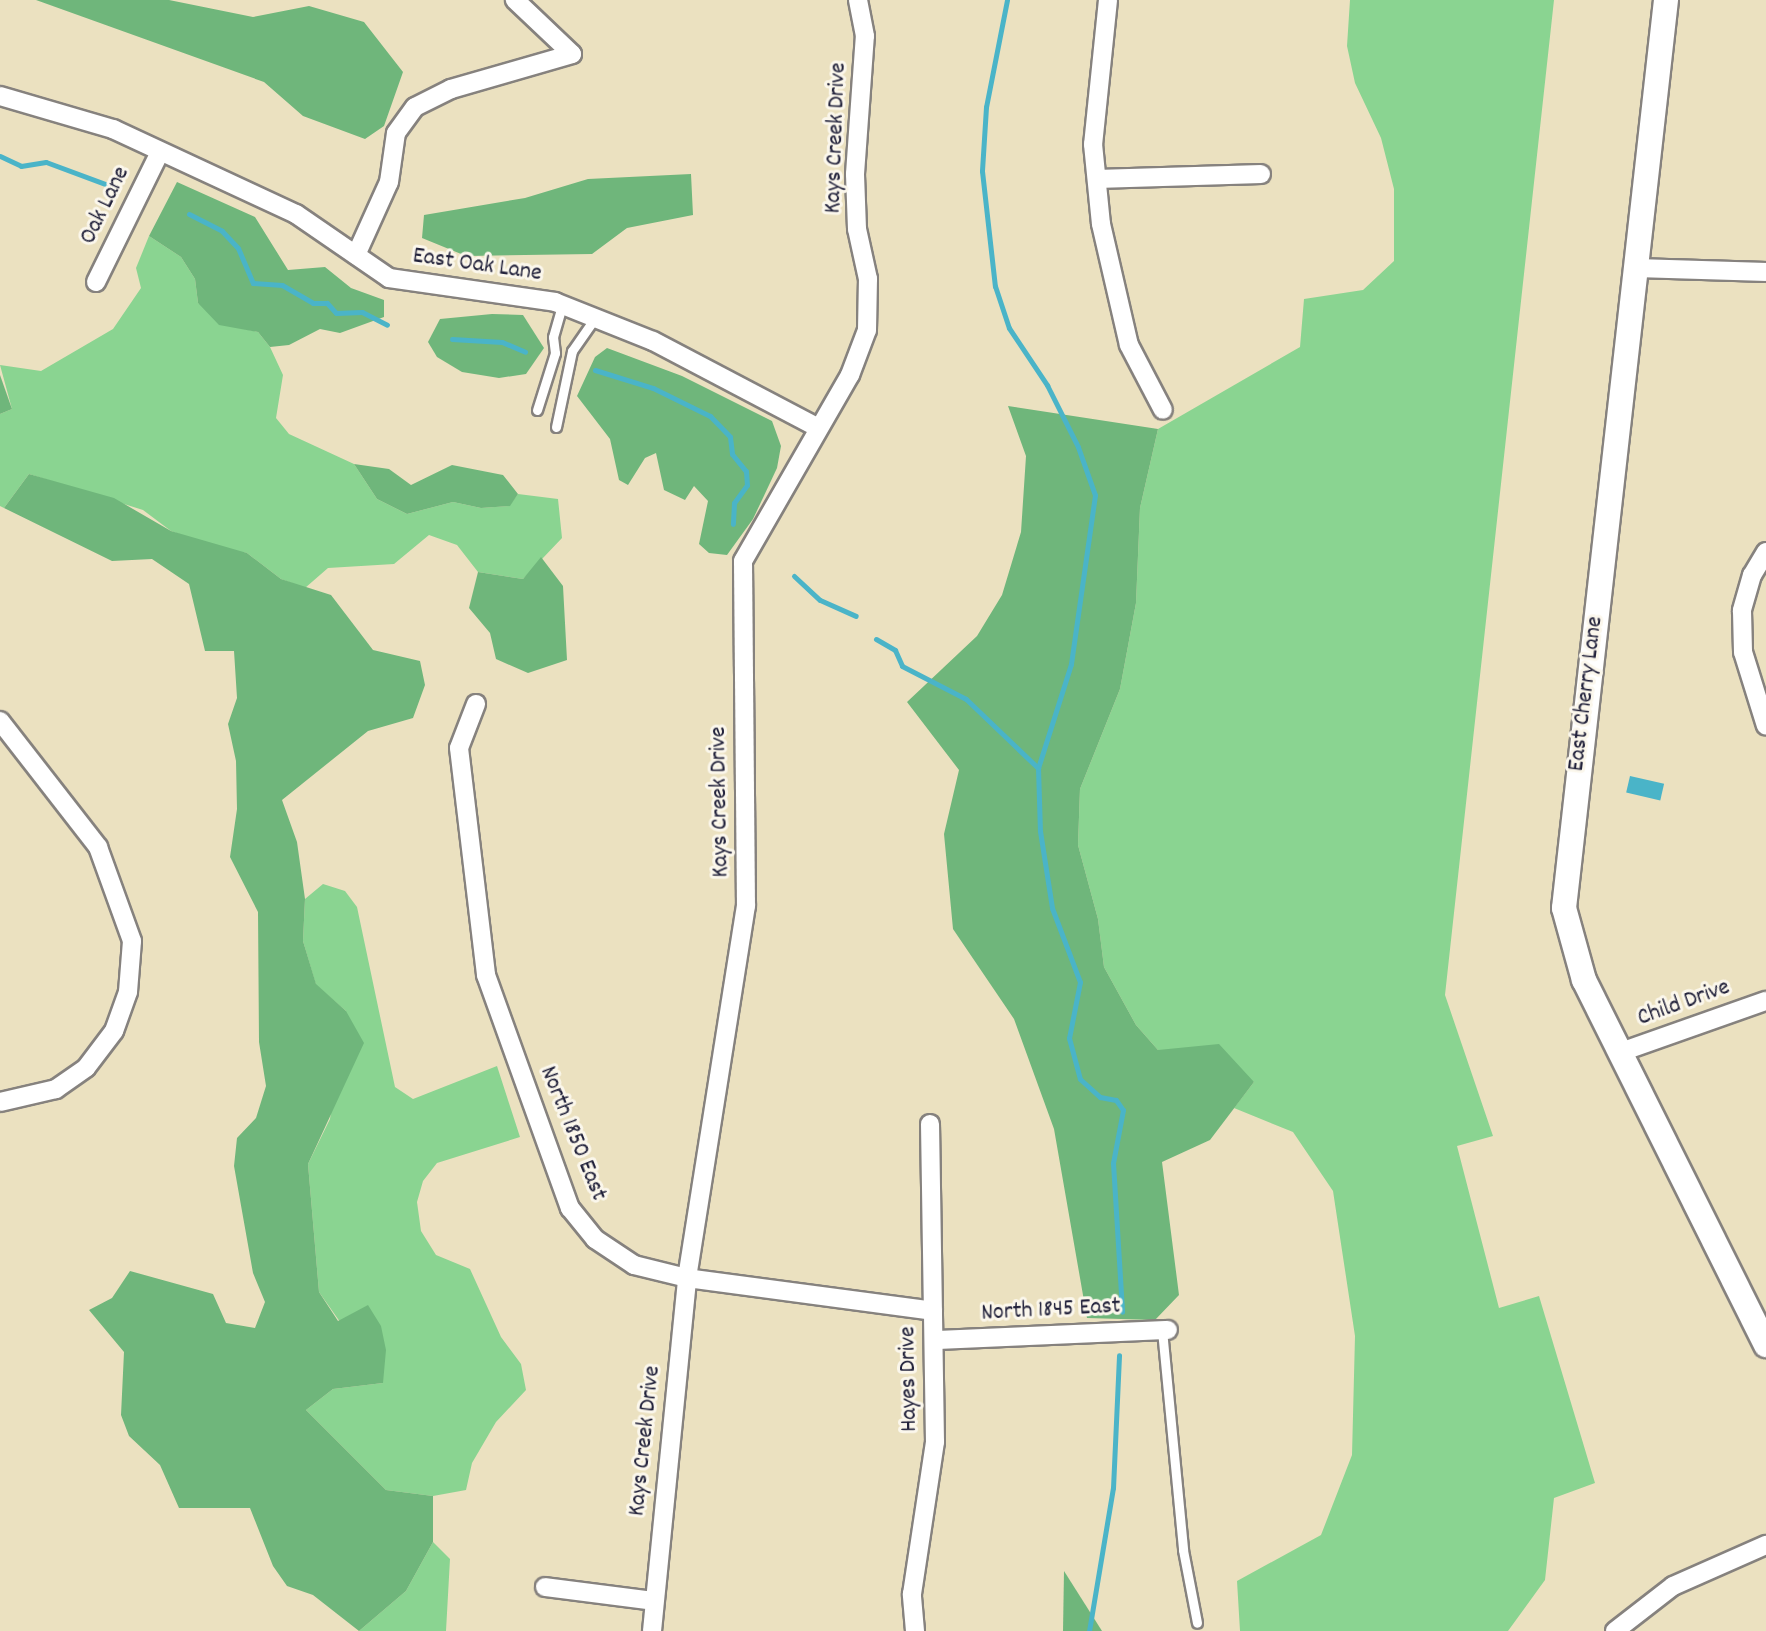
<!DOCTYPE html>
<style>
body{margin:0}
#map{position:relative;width:1766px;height:1631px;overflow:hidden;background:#ebe1c0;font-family:Dekko,sans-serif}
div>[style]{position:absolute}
.green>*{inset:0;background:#8ad491}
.forest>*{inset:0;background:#6fb67b}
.water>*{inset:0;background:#4ab4c8;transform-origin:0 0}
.stream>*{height:5px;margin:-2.5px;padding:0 2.5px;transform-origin:2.5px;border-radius:2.5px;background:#4ab4c8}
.roads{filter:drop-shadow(2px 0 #86827e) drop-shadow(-2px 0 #86827e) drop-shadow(0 2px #86827e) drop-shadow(0 -2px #86827e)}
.service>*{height:9px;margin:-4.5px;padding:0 4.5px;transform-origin:4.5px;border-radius:4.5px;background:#fff}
.minor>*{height:18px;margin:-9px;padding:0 9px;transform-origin:9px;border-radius:9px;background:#fff}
.tertiary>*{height:24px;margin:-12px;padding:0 12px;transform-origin:12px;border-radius:12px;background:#fff}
span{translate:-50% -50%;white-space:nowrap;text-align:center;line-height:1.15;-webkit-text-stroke:6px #fbf7ec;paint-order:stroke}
.street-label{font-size:24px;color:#22223b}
</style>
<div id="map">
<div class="green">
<div style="clip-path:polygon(1350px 0,1554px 0,1445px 995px,1493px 1136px,1457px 1146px,1499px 1308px,1539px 1296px,1595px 1483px,1554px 1498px,1545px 1580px,1508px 1631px,1240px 1631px,1237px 1581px,1321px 1535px,1352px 1455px,1355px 1336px,1333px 1191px,1293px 1132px,1234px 1108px,1254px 1082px,1158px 1050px,1136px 1025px,1104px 967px,1098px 919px,1078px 845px,1080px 789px,1120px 689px,1136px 603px,1140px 508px,1158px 429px,1300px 347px,1304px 299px,1363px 290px,1394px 261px,1394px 189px,1381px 138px,1355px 83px,1347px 46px)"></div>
<div style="clip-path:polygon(149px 236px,181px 257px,195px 279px,198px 303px,240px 328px,258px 332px,270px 347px,283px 375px,276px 418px,289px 434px,354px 464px,377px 499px,407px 514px,453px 502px,481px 508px,509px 506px,518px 494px,558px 499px,562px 538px,523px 579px,478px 572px,457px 545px,429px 535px,394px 564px,328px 568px,305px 588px,281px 579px,247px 553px,217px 548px,171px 531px,143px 510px,29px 474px,4px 508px,0 506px,0 414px,12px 409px,0 365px,41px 371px,113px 329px,141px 288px,136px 268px)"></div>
<div style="clip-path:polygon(323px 884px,345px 891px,357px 907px,395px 1087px,413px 1099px,497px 1066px,520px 1137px,437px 1163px,423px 1181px,417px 1202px,421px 1231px,436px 1255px,470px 1269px,501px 1337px,521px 1364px,526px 1390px,496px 1422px,472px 1463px,466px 1490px,433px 1496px,386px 1490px,306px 1410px,333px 1389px,383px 1383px,319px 1292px,308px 1164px,330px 1119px,346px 1011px,316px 985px,303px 941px,305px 899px)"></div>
<div style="clip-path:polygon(433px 1542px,450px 1559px,446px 1631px,359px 1631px,406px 1591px)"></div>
</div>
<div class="forest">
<div style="clip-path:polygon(36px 0,169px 0,253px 17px,309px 6px,364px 22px,403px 72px,384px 126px,365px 139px,303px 116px,264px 82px)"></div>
<div style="clip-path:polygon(691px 174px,693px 215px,627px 228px,592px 254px,466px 256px,422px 238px,424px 215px,525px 198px,588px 179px)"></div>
<div style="clip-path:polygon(177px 182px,255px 217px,288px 270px,325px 267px,351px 288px,384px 300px,384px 317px,340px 333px,320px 329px,289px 345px,270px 347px,258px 332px,219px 325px,198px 303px,195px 279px,181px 257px,149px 236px)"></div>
<div style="clip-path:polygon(492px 314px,523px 315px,544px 348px,526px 374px,499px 378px,462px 372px,437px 357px,428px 342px,440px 319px)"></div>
<div style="clip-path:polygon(607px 348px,682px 376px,772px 421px,781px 446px,777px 468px,753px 519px,727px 555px,709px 553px,699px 544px,708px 501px,694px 486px,685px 500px,664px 490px,656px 453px,645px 458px,628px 485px,619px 480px,610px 439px,577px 396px,595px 357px)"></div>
<div style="clip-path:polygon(0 375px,12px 409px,0 414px)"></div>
<div style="clip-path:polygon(1008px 406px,1158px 429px,1140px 508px,1136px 603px,1120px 689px,1080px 789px,1078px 845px,1098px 919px,1104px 967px,1136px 1025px,1158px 1050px,1219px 1044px,1254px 1082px,1210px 1140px,1162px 1162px,1179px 1295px,1155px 1320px,1087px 1318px,1054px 1129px,1014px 1019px,953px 929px,944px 834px,959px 770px,907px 702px,977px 636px,1002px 595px,1021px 532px,1026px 456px)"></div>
<div style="clip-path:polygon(354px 464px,389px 469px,411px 485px,452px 465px,503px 475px,518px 494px,510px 506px,481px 508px,453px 502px,407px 514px,377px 499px)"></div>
<div style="clip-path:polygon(29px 474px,114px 498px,171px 531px,247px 553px,281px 579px,331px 595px,373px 650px,420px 661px,425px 685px,413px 718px,368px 731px,282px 800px,297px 842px,305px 899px,303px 941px,316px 984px,346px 1011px,364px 1043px,308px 1164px,319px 1292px,338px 1321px,368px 1305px,381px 1326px,386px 1350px,383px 1383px,333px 1389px,306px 1410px,386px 1490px,433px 1496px,433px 1542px,406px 1591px,359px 1631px,313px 1595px,287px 1586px,273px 1566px,250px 1508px,179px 1508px,160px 1465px,129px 1436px,121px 1415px,124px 1352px,89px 1310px,112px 1298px,130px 1271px,213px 1294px,226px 1323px,255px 1328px,265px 1302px,253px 1273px,234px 1166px,237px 1138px,256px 1118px,266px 1086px,259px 1042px,258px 912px,230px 857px,237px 809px,236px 761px,228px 724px,237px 698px,234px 651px,205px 651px,189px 584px,152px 559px,112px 561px,4px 508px)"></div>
<div style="clip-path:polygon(541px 557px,563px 586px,567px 660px,528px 673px,496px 659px,490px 633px,469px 608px,478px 572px,523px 579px)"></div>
<div style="clip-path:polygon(1064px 1571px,1102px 1631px,1063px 1631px)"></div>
</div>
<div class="water">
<div style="left:1630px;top:776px;width:35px;height:17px;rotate:13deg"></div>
</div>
<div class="stream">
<div style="left:1007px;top:0;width:109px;rotate:101.1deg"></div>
<div style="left:986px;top:107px;width:64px;rotate:93.6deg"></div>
<div style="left:982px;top:171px;width:116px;rotate:83.6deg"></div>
<div style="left:995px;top:286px;width:44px;rotate:71.6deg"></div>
<div style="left:1009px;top:328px;width:69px;rotate:56.3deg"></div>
<div style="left:1047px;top:385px;width:69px;rotate:63.4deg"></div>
<div style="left:1078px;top:447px;width:51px;rotate:70.5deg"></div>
<div style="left:1095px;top:495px;width:171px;rotate:98.1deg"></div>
<div style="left:1071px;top:664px;width:109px;rotate:107.6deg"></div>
<div style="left:1038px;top:768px;width:63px;rotate:88.2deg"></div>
<div style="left:1040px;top:831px;width:78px;rotate:81.1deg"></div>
<div style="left:1052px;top:908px;width:79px;rotate:69.3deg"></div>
<div style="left:1080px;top:982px;width:57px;rotate:101.1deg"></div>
<div style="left:1069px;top:1038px;width:42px;rotate:75deg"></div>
<div style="left:1080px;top:1079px;width:27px;rotate:42deg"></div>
<div style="left:1100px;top:1097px;width:16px;rotate:11deg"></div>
<div style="left:1116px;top:1100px;width:12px;rotate:55deg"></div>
<div style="left:1123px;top:1110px;width:54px;rotate:100.7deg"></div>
<div style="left:1113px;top:1163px;width:149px;rotate:86.5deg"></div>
<div style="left:0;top:156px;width:23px;rotate:25deg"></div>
<div style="left:21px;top:166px;width:25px;rotate:-9deg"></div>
<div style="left:46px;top:162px;width:75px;rotate:20.4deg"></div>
<div style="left:189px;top:214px;width:37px;rotate:27deg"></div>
<div style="left:222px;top:231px;width:23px;rotate:47deg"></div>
<div style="left:238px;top:248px;width:38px;rotate:67deg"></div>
<div style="left:253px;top:283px;width:29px;rotate:4deg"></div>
<div style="left:282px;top:285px;width:36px;rotate:30deg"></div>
<div style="left:313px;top:303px;width:14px"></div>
<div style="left:327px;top:303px;width:13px;rotate:48deg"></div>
<div style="left:336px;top:313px;width:26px;rotate:-2deg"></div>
<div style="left:362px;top:312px;width:28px;rotate:27deg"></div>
<div style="left:452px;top:339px;width:50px;rotate:3.4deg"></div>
<div style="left:502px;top:342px;width:25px;rotate:23deg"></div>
<div style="left:595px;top:370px;width:61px;rotate:17.2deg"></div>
<div style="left:653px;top:388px;width:64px;rotate:26.2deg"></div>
<div style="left:710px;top:416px;width:29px;rotate:46deg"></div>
<div style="left:730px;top:437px;width:17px;rotate:83deg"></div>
<div style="left:732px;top:454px;width:22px;rotate:51deg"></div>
<div style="left:746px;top:471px;width:14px;rotate:86deg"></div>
<div style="left:747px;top:485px;width:22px;rotate:126deg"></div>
<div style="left:734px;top:503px;width:21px;rotate:93deg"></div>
<div style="left:794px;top:576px;width:35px;rotate:43deg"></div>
<div style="left:820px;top:600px;width:39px;rotate:24deg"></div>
<div style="left:876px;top:639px;width:22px;rotate:30deg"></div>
<div style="left:895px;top:650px;width:17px;rotate:66deg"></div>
<div style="left:902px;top:666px;width:72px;rotate:27.3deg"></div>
<div style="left:966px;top:699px;width:100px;rotate:43.8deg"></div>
<div style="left:1089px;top:1631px;width:145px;rotate:-80.5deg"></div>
<div style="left:1113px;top:1488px;width:133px;rotate:-87.4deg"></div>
</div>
<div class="roads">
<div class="service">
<div style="left:537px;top:410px;width:60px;rotate:-72.5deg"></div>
<div style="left:555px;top:353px;width:16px;rotate:-97deg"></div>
<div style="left:553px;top:337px;width:33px;rotate:-74deg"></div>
<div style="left:556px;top:427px;width:78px;rotate:-78.1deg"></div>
<div style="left:572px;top:351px;width:40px;rotate:-55.1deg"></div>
<div style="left:1162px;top:1330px;width:221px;rotate:84.5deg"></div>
<div style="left:1183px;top:1550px;width:74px;rotate:79.1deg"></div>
</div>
<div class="minor">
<div style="left:1108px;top:0;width:145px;rotate:95.9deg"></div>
<div style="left:1093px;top:144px;width:80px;rotate:84.3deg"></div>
<div style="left:1101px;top:224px;width:124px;rotate:77deg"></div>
<div style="left:1129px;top:345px;width:73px;rotate:62.4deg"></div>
<div style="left:0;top:96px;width:118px;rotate:16.3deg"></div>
<div style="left:113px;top:129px;width:202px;rotate:24.9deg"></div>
<div style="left:296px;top:214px;width:113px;rotate:34.5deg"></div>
<div style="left:389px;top:278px;width:168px;rotate:8.2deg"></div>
<div style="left:555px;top:302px;width:105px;rotate:21.7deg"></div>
<div style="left:653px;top:341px;width:185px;rotate:27.7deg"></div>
<div style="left:1097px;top:179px;width:164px;rotate:-1.7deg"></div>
<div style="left:356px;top:255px;width:80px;rotate:-65.7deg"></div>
<div style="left:389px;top:182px;width:49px;rotate:-81.9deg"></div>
<div style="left:396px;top:133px;width:32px;rotate:-54deg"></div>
<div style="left:415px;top:107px;width:40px;rotate:-26.6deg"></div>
<div style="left:451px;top:89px;width:126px;rotate:-16.1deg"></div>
<div style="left:572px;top:54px;width:79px;rotate:-136.5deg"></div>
<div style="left:1637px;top:268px;width:129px;rotate:1.8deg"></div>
<div style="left:96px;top:282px;width:145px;rotate:-63.8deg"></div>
<div style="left:1766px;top:552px;width:27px;rotate:121deg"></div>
<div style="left:1752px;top:575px;width:37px;rotate:106deg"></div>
<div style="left:1742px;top:611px;width:41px;rotate:88.6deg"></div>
<div style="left:1743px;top:652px;width:77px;rotate:72.7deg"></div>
<div style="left:476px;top:704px;width:47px;rotate:111.1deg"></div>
<div style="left:459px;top:748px;width:229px;rotate:83.2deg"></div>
<div style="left:486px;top:975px;width:248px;rotate:70.2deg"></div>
<div style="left:570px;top:1208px;width:40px;rotate:51deg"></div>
<div style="left:595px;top:1239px;width:47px;rotate:33.7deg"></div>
<div style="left:634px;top:1265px;width:55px;rotate:13.8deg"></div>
<div style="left:687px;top:1278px;width:248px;rotate:7.6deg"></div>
<div style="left:0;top:721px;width:160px;rotate:52.1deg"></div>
<div style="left:98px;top:847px;width:100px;rotate:70.1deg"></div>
<div style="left:132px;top:941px;width:51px;rotate:94.5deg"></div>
<div style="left:128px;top:992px;width:41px;rotate:109.7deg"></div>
<div style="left:114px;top:1031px;width:46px;rotate:127.1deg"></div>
<div style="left:86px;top:1068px;width:37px;rotate:145deg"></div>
<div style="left:56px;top:1089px;width:57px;rotate:166.9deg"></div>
<div style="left:1618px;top:1053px;width:157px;rotate:-19.4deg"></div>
<div style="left:935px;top:1340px;width:233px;rotate:-2.5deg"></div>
<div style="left:545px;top:1587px;width:110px;rotate:7.3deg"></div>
<div style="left:652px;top:1631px;width:355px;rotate:-84.3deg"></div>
<div style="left:687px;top:1278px;width:377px;rotate:-81deg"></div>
<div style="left:746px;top:906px;width:345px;rotate:-90.5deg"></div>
<div style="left:743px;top:561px;width:215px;rotate:-60.1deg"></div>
<div style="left:850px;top:375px;width:48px;rotate:-69.3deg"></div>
<div style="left:867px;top:330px;width:51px;rotate:-88.9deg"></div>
<div style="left:868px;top:279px;width:51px;rotate:-102.4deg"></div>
<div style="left:857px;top:229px;width:55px;rotate:-92.1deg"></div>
<div style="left:855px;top:174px;width:138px;rotate:-85.9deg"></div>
<div style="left:865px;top:36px;width:37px;rotate:-101deg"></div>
<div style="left:915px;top:1631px;width:37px;rotate:-95deg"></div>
<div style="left:912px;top:1594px;width:154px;rotate:-81.4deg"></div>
<div style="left:935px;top:1442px;width:318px;rotate:-90.9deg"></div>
<div style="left:1615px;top:1631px;width:73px;rotate:-37.8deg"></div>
<div style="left:1673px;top:1586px;width:102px;rotate:-23.8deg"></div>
</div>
<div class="tertiary">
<div style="left:1666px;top:0;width:914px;rotate:96.41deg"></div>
<div style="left:1564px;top:908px;width:75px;rotate:74.5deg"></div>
<div style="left:1584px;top:980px;width:408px;rotate:63.5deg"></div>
</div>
</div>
<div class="street-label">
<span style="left:837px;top:138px;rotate:-88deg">Kays Creek Drive</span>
<span style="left:106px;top:206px;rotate:-64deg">Oak Lane</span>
<span style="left:477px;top:266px;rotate:8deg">East Oak Lane</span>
<span style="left:1587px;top:694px;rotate:-83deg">East Cherry Lane</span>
<span style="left:721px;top:802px;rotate:-91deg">Kays Creek Drive</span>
<span style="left:1684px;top:1004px;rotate:-20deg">Child Drive</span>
<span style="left:572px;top:1134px;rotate:68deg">North 1850 East</span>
<span style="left:1051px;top:1311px;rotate:-3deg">North 1845 East</span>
<span style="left:910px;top:1379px;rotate:-91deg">Hayes Drive</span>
<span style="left:646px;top:1441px;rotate:-84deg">Kays Creek Drive</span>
</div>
</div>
